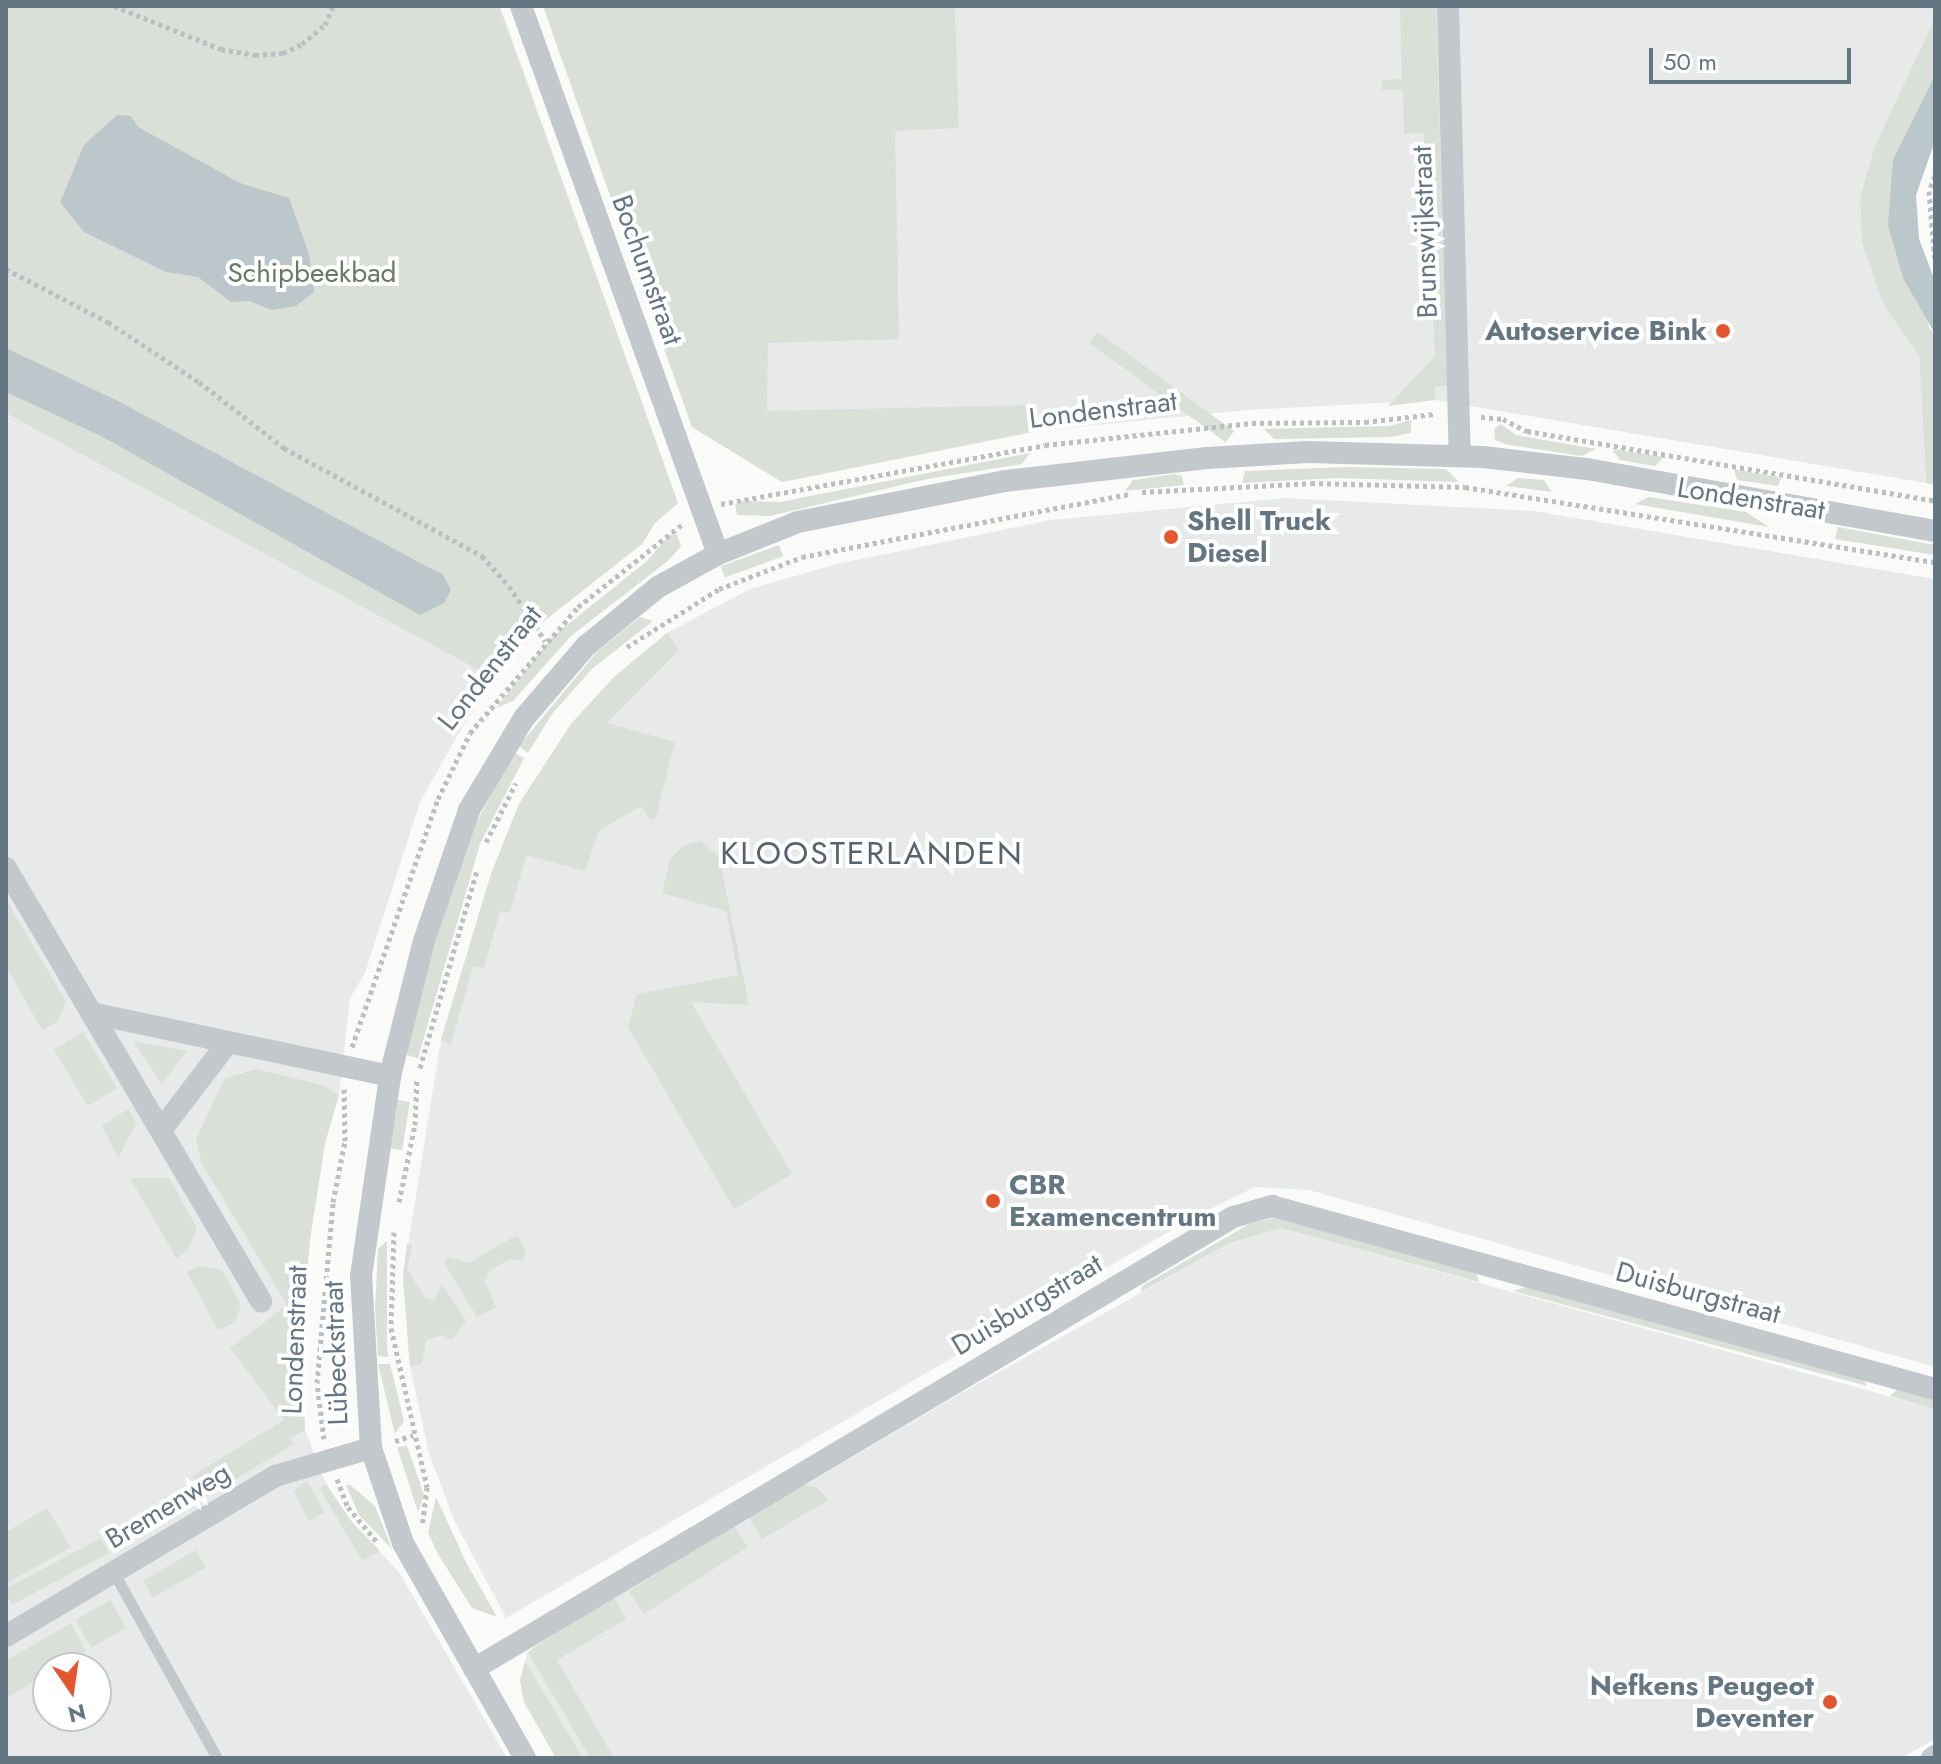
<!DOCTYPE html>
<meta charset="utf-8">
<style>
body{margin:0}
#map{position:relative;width:1941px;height:1764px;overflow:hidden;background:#fafaf8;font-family:Jost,sans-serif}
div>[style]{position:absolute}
.built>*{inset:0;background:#e8e9e9}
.green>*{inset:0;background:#dadfd7;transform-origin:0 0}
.water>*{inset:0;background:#bbc7cb}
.path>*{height:5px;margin-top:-2.5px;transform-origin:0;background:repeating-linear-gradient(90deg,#bbbfc2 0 4px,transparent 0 8px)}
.service>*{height:11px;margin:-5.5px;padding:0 5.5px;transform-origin:5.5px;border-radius:5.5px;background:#c3c8cc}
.minor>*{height:22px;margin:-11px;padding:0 11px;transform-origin:11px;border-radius:11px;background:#c3c8cc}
.dots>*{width:22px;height:22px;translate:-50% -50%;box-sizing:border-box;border:4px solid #fff;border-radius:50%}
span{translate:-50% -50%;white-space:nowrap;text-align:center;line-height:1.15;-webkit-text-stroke:8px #fff;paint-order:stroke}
.street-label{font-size:28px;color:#657683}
.park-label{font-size:28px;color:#687a64}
.poi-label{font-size:28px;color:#657683;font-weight:700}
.right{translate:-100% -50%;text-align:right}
.left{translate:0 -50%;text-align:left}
.quarter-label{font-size:32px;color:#57646e;letter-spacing:2px}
.frame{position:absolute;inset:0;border:8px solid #657683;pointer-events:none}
.north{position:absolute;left:32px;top:1652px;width:80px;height:80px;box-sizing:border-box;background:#fff;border:2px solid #c1c8cd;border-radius:50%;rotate:167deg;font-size:22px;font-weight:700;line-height:32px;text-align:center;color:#657683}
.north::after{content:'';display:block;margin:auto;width:28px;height:36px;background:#e4572e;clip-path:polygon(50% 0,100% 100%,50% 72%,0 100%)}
.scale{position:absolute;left:1649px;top:48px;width:202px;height:36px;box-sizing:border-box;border:4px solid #657683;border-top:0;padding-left:10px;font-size:24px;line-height:28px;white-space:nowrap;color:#657683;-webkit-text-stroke:6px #fff;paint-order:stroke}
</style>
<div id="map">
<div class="built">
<div style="clip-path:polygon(evenodd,6px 6px,500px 6px,678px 503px,655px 523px,642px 544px,535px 628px,464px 724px,420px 802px,365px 973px,350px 998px,339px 1095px,325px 1143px,310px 1239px,301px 1342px,305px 1430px,326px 1484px,352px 1522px,399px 1572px,507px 1758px,6px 1758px,6px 6px,48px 1668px,96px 1668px,96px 1716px,48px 1716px,48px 1668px)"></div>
<div style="clip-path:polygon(543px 6px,1935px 6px,1935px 18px,1875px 145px,1860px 198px,1884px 306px,1919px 356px,1926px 483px,1435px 400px,1247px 410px,1045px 430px,782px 482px,692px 427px)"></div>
<div style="clip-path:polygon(1285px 498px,1534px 511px,1935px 579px,1935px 1367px,1309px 1190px,1255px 1187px,1194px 1217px,506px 1618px,454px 1520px,429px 1453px,410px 1367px,403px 1276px,441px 1040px,491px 874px,519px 804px,571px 724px,614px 677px,667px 633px,750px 589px,837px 564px,1051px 520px)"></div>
<div style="clip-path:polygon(1281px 1228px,1935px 1409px,1935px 1739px,1902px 1758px,556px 1758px,524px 1702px,520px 1680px,528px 1652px,538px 1643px,956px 1396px,1230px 1243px)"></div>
</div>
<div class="green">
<div style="clip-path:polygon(6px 6px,499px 6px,678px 503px,655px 523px,642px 544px,535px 628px,497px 680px,6px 413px)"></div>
<div style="clip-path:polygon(543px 6px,955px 6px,959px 128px,895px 131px,899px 339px,768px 343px,767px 411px,1029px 405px,1030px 432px,782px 482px,692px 427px)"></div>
<div style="clip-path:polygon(1400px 6px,1436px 6px,1447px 385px,1435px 387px,1435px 400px,1388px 406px,1435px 356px,1424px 133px,1404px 134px,1403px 90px,1382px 90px,1382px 80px,1402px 79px)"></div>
<div style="clip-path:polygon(1935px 18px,1935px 75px,1893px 159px,1929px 328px,1935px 334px,1935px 485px,1926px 483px,1919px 356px,1884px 306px,1862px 242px,1860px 198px,1875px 145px)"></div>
<div style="clip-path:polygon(1411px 420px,1411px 433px,1390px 437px,1274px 439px,1264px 429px,1389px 426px)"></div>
<div style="clip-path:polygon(1501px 424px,1516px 435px,1596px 449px,1582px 456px,1509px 445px,1495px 440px,1494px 429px)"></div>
<div style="left:1234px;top:431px;width:14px;height:169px;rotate:126deg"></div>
<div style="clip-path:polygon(1612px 449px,1664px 457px,1655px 466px,1620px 460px)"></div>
<div style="clip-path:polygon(1030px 453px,1022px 464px,927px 479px,770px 516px,737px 515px,735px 505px,743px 501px,780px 502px)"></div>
<div style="clip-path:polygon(1348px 467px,1446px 469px,1459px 482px,1337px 478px,1242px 483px,1245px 471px)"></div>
<div style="clip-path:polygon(1734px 469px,1781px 478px,1778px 486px,1737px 480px)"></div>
<div style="clip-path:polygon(1174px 474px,1182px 476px,1184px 485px,1125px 491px,1133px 480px)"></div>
<div style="clip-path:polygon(1518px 478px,1544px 480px,1552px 492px,1506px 486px)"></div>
<div style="clip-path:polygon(1649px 497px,1746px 512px,1769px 527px,1635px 504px)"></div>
<div style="clip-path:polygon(1838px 527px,1935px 545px,1935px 555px,1835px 539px)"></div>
<div style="clip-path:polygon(669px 535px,677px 535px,681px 546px,669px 560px,571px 636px,513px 701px,496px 708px,552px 637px,647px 561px)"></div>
<div style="left:779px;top:545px;width:12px;height:62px;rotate:70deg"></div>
<div style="clip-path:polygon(640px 617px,653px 621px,593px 668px,552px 714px,528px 753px,519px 746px,597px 652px)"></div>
<div style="clip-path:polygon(667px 633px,679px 650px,607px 723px,675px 742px,656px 817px,651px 821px,641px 806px,599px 831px,585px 871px,526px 855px,510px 913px,500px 911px,484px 968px,473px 966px,451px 1045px,441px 1040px,491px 874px,519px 804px,571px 724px,614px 677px)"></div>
<div style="clip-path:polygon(513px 752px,524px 758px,480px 844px,418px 1058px,406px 1055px,414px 1008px,471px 833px)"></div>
<div style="clip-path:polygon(701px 841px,719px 857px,749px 1005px,691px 1002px,792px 1174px,734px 1209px,628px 1027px,637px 994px,738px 975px,726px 911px,662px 893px,670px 859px,684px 845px)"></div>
<div style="clip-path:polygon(6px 899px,66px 1002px,57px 1022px,42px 1030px,6px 967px)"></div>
<div style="left:83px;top:1032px;width:66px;height:34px;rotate:59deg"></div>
<div style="clip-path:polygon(133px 1041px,187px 1051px,162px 1084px)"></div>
<div style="clip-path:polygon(257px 1069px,322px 1085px,339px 1095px,325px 1143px,310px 1239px,301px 1342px,305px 1430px,291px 1438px,294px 1444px,206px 1497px,192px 1476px,284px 1420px,230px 1348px,287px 1305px,202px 1164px,196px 1139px,225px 1078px)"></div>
<div style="left:398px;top:1100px;width:12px;height:49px;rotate:9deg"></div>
<div style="clip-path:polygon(128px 1109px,137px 1123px,118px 1157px,102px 1126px)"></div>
<div style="clip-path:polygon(130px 1178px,169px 1178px,197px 1228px,189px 1248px,177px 1259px)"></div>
<div style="clip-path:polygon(1274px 1218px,1476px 1272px,1479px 1282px,1281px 1228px,1230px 1243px,1141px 1292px,1142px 1286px,1249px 1224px)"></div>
<div style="clip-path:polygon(517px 1235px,526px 1252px,523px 1261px,510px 1259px,489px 1271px,485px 1282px,496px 1307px,477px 1317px,445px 1264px,446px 1257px,469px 1263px)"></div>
<div style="clip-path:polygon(387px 1241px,387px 1342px,388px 1357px,378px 1356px,375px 1309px,378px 1249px)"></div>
<div style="clip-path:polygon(407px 1244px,412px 1245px,407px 1269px,425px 1298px,435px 1300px,442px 1284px,466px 1321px,451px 1340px,443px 1335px,426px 1340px,422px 1364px,410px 1367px,403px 1276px)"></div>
<div style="clip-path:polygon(198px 1266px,222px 1270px,241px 1305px,235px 1322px,218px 1330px,187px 1272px)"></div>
<div style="clip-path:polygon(1525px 1287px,1864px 1380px,1867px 1386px,1513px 1291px)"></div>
<div style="clip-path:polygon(378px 1364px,390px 1364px,404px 1421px,395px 1434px)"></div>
<div style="clip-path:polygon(1898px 1389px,1935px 1400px,1935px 1409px,1890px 1396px)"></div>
<div style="clip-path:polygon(407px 1446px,424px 1495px,418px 1512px,397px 1447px)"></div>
<div style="clip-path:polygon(307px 1481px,325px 1512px,309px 1521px,294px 1491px)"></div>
<div style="clip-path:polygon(326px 1484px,352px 1522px,380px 1551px,362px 1560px,320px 1489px)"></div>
<div style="clip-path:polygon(349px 1484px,375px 1506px,392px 1549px,359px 1515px,346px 1486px)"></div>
<div style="clip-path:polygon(802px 1485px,816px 1487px,829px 1500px,762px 1539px,749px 1517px)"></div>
<div style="clip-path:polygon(436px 1497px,466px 1562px,497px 1617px,472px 1608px,438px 1554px,428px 1533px)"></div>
<div style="clip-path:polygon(47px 1508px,71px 1547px,6px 1584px,6px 1532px)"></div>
<div style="left:733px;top:1524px;width:27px;height:124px;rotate:57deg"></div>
<div style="left:101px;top:1538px;width:17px;height:110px;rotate:62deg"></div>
<div style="left:196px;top:1550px;width:20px;height:61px;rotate:60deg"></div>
<div style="clip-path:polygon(613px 1595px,626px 1619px,557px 1660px,614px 1758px,590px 1758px,528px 1652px)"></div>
<div style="left:110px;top:1600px;width:32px;height:40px;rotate:60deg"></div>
<div style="clip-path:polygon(71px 1623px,86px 1651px,48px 1668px,48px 1673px,6px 1698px,6px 1661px)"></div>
<div style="clip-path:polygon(525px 1661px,583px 1758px,556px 1758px,524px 1702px,520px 1680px)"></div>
</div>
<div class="water">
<div style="clip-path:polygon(1935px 75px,1935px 141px,1916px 195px,1919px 239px,1935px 281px,1935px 334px,1903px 278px,1888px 225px,1893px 159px)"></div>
<div style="clip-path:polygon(117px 115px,131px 116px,138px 127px,240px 183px,289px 198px,309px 254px,314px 292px,296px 306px,272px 310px,249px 301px,231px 302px,198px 277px,166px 272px,84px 232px,60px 202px,84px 145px)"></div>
<div style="clip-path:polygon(6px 348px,116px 400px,443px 575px,451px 590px,444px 603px,420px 615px,101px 436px,6px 392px)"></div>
</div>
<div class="path">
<div style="left:114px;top:6px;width:115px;rotate:21.9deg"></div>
<div style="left:221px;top:49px;width:35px;rotate:10deg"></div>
<div style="left:255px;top:55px;width:28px;rotate:-4deg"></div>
<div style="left:283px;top:53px;width:21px;rotate:-25deg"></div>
<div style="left:302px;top:44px;width:30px;rotate:-40deg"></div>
<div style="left:325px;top:25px;width:21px;rotate:-67deg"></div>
<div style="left:1935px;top:176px;width:16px;rotate:112deg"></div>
<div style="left:1929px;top:191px;width:71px;rotate:85.2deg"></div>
<div style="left:6px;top:269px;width:115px;rotate:27.5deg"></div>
<div style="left:108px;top:322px;width:109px;rotate:33.4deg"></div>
<div style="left:199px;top:382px;width:108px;rotate:37.8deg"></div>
<div style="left:284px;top:448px;width:226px;rotate:28.6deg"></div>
<div style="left:482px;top:556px;width:40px;rotate:48deg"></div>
<div style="left:509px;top:586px;width:66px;rotate:56.8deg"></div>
<div style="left:1481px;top:417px;width:22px;rotate:5deg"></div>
<div style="left:1503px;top:419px;width:27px;rotate:27deg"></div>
<div style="left:1527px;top:431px;width:414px;rotate:9.7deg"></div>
<div style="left:1142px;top:492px;width:169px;rotate:-3deg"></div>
<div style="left:1311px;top:483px;width:154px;rotate:1.5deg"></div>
<div style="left:1465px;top:487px;width:476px;rotate:9.1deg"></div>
<div style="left:721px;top:504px;width:329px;rotate:-10.3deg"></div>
<div style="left:1045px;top:445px;width:208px;rotate:-6.1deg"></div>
<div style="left:1252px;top:423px;width:113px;rotate:-0.5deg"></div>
<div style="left:1365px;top:422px;width:70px;rotate:-6.5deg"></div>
<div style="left:627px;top:647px;width:109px;rotate:-32.2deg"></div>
<div style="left:719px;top:589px;width:89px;rotate:-21.1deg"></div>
<div style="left:802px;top:557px;width:332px;rotate:-10.9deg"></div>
<div style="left:486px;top:842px;width:66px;rotate:-63deg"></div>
<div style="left:352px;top:1047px;width:262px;rotate:-70.9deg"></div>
<div style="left:438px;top:799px;width:73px;rotate:-64.1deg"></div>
<div style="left:470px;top:733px;width:166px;rotate:-49.4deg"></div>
<div style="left:578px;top:607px;width:135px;rotate:-38.4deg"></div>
<div style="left:420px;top:1068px;width:206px;rotate:-73.9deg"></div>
<div style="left:399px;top:1202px;width:79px;rotate:-78.3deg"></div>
<div style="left:415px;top:1125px;width:47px;rotate:-87.6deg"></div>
<div style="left:394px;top:1232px;width:96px;rotate:91.8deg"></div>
<div style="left:391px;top:1328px;width:163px;rotate:77.2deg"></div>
<div style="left:427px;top:1487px;width:38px;rotate:97deg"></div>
<div style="left:324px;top:1439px;width:56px;rotate:-97.1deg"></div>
<div style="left:317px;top:1383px;width:182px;rotate:-84.9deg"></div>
<div style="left:333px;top:1202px;width:62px;rotate:-78.9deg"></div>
<div style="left:345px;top:1141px;width:53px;rotate:-91.1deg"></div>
<div style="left:395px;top:1441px;width:19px;rotate:-18deg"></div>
<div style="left:337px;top:1479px;width:30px;rotate:69deg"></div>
<div style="left:348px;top:1507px;width:44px;rotate:50.5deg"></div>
</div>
<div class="service">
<div style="left:114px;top:1573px;width:212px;rotate:60.9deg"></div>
</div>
<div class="minor">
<div style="left:521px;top:6px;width:582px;rotate:70.23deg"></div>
<div style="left:1448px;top:6px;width:449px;rotate:88.5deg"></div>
<div style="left:6px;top:868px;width:503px;rotate:59.51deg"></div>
<div style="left:91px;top:1013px;width:306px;rotate:11.9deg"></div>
<div style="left:161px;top:1130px;width:107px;rotate:-52.6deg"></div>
<div style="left:6px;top:1636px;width:313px;rotate:-30.7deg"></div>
<div style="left:275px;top:1476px;width:100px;rotate:-16.3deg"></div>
<div style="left:474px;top:1669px;width:883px;rotate:-30.77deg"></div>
<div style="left:1233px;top:1217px;width:41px;rotate:-15.8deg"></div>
<div style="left:1272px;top:1206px;width:688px;rotate:15.43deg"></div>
<div style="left:525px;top:1758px;width:247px;rotate:-119.6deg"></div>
<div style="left:403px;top:1543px;width:100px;rotate:-108.6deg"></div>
<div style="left:371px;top:1448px;width:172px;rotate:-93.3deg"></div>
<div style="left:361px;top:1276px;width:202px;rotate:-81.7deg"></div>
<div style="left:390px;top:1076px;width:139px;rotate:-75.9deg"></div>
<div style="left:424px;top:941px;width:139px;rotate:-71deg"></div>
<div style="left:469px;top:810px;width:107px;rotate:-59.1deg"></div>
<div style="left:524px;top:718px;width:95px;rotate:-49.3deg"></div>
<div style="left:586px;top:646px;width:93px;rotate:-39.3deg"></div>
<div style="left:658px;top:587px;width:68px;rotate:-28.8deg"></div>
<div style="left:718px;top:554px;width:86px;rotate:-21.8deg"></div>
<div style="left:798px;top:522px;width:211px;rotate:-11.2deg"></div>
<div style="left:1005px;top:481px;width:203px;rotate:-6.5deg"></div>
<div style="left:1207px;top:458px;width:101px;rotate:-3.4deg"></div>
<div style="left:1308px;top:452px;width:175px;rotate:1.6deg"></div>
<div style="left:1483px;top:457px;width:105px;rotate:6.6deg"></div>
<div style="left:1587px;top:469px;width:353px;rotate:10.1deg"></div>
<div style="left:1932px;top:1758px;width:4px;rotate:-34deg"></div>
</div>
<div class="dots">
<div style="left:1723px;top:331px;background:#e4572e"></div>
<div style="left:1171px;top:537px;background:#e4572e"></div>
<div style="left:993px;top:1201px;background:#e4572e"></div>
<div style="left:1830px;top:1702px;background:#e4572e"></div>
</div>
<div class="street-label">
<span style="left:1425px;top:232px;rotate:-92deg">Brunswijkstraat</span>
<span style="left:647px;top:270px;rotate:70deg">Bochumstraat</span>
<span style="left:1103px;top:410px;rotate:-7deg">Londenstraat</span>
<span style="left:1751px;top:499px;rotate:9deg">Londenstraat</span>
<span style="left:490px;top:668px;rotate:-52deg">Londenstraat</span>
<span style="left:1698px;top:1293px;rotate:15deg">Duisburgstraat</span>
<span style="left:1027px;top:1305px;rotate:-31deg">Duisburgstraat</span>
<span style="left:295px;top:1340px;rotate:-88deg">Londenstraat</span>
<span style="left:336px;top:1353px;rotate:-92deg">Lübeckstraat</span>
<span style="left:168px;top:1506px;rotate:-31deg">Bremenweg</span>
</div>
<div class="park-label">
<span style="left:312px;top:273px">Schipbeekbad</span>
</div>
<div class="poi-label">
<span class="right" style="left:1707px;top:331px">Autoservice Bink</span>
<span class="left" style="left:1187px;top:537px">Shell Truck<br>Diesel</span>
<span class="left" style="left:1009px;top:1201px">CBR<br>Examencentrum</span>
<span class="right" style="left:1814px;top:1702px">Nefkens Peugeot<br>Deventer</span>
</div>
<div class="quarter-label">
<span style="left:872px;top:853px">KLOOSTERLANDEN</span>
</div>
<div class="frame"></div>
<div class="north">N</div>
<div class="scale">50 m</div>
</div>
